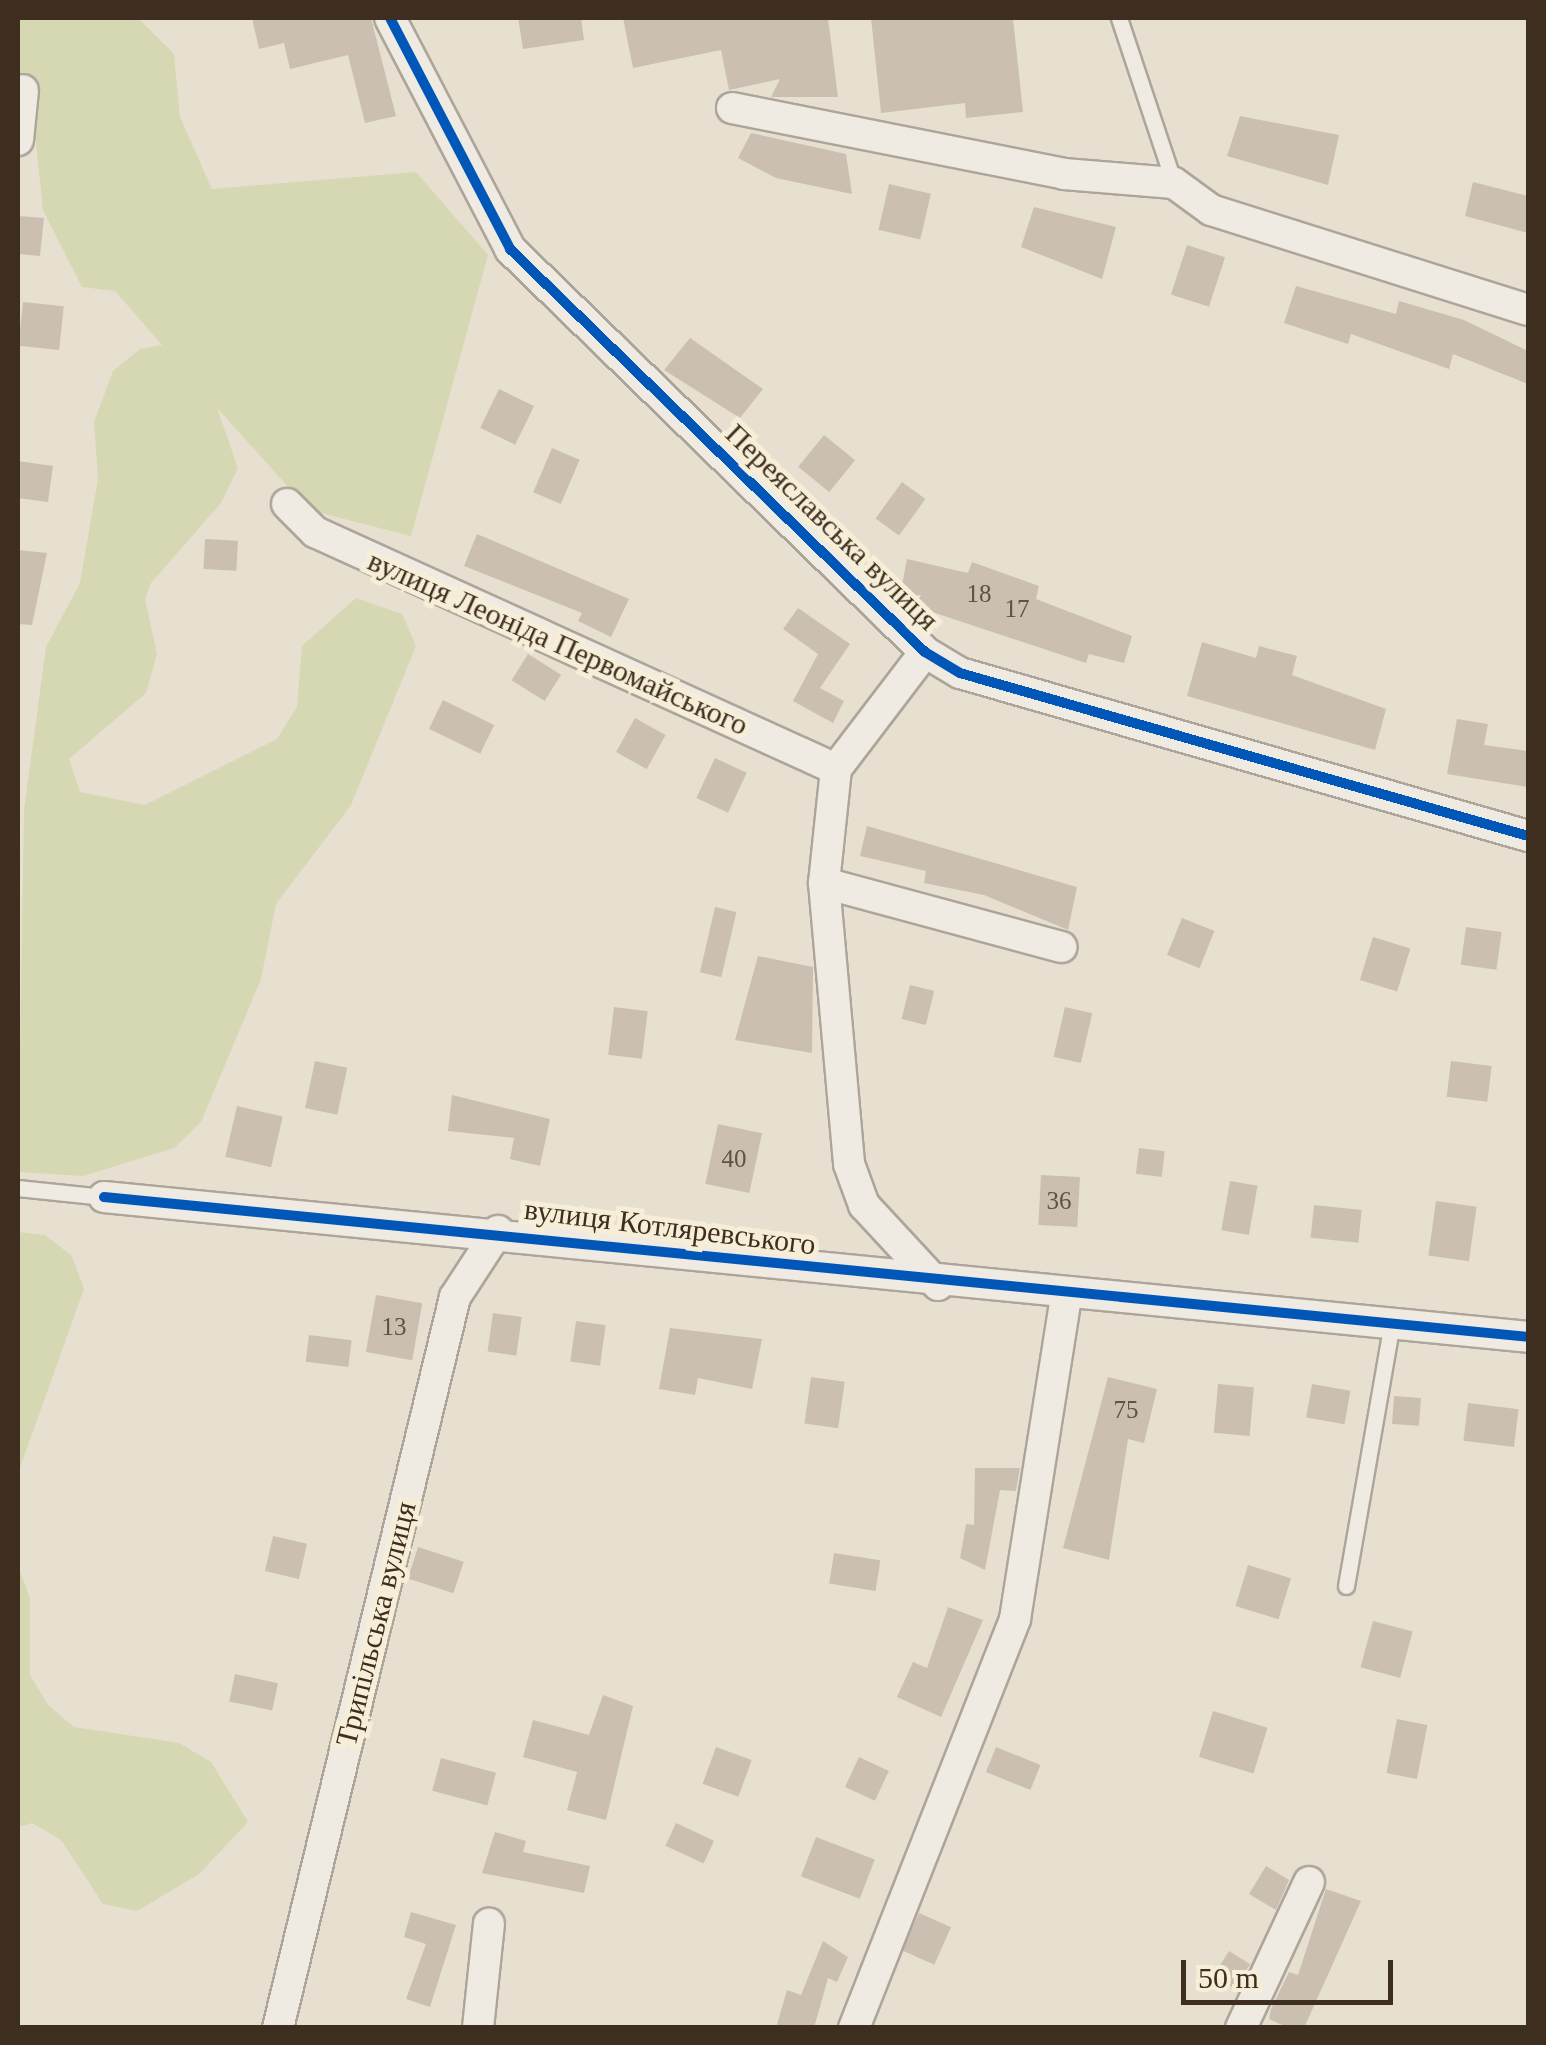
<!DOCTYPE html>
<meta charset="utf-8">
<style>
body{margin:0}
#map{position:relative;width:1546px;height:2045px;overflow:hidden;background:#e7e0d1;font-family:"Times New Roman",serif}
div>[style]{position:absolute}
.green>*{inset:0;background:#d6d7b3}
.building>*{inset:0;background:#cbbfb2;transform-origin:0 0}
.roads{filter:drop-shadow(2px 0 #ada599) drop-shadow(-2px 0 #ada599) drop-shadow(0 2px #ada599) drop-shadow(0 -2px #ada599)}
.service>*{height:15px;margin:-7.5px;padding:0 7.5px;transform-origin:7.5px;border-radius:7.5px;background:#efebe3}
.minor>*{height:30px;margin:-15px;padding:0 15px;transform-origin:15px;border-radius:15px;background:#efebe3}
.cycleway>*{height:10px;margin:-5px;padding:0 5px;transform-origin:5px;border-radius:5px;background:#0057b8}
span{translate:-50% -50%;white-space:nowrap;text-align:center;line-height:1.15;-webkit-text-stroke:10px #f7eed8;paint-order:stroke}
.number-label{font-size:25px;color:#605244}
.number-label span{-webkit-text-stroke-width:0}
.street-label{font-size:30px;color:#3d2e20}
.frame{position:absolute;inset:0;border:20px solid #3d2e20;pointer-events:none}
.scale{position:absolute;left:1181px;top:1960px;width:212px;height:45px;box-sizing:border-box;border:5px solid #3d2e20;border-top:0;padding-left:12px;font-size:30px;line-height:35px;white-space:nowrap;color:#3d2e20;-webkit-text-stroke:8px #f7eed8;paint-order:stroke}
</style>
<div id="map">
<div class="green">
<div style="clip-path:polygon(18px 18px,138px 18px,174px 54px,180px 117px,212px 189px,416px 172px,488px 255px,411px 536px,309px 510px,217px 408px,238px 468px,221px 503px,151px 583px,145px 599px,157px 654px,146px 693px,69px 759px,80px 792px,145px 805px,277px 739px,297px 707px,302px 646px,356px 598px,402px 614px,416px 646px,351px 805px,276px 904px,261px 979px,201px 1122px,174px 1148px,83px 1176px,18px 1172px,24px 810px,46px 647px,80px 583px,98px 479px,94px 422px,113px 371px,140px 349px,162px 345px,115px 291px,82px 287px,43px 210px,30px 88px,18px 72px)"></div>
<div style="clip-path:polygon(18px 1232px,45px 1235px,72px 1256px,84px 1289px,18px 1473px)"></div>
<div style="clip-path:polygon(18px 1566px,30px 1598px,30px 1675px,48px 1705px,74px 1727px,179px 1743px,211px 1762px,248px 1822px,199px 1874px,137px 1911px,103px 1904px,61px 1840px,32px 1823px,18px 1827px)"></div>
</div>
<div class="building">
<div style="clip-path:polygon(252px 18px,371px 18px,396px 116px,365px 123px,348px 55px,290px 69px,284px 43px,259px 49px)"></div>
<div style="clip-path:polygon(518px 18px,581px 18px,584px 40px,523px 49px)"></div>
<div style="clip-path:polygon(623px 18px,828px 18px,838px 97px,771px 97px,780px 79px,729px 90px,721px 50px,633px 68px)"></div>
<div style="clip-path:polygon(871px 18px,1013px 18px,1023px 112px,966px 118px,965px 103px,881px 113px)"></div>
<div style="clip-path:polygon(1240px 116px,1339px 135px,1328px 185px,1227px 156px)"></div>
<div style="clip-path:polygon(751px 133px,846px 154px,852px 194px,776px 178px,738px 158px)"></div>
<div style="clip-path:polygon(1473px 182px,1528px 196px,1528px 233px,1465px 216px)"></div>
<div style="left:889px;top:184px;width:43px;height:47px;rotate:13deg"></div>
<div style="clip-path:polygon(1034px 207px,1116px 227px,1102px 279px,1021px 247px)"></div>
<div style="clip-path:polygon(18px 216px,44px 218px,40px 256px,18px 254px)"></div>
<div style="left:1187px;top:245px;width:40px;height:52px;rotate:18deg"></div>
<div style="clip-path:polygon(1296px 286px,1396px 314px,1399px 301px,1464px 320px,1528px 351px,1528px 384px,1453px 354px,1449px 369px,1351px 334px,1348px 344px,1284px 323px)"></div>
<div style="left:23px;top:302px;width:41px;height:44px;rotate:6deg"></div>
<div style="clip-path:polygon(690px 338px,763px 389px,740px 418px,664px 370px)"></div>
<div style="left:499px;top:389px;width:39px;height:43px;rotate:26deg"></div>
<div style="left:824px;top:435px;width:40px;height:41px;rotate:39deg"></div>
<div style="left:552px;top:448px;width:30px;height:48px;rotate:23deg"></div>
<div style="clip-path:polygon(18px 461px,53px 466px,48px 502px,18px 498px)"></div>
<div style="left:902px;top:482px;width:29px;height:45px;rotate:36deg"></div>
<div style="clip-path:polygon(477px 534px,629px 599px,611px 637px,578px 621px,582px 613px,464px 566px)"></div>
<div style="left:205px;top:539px;width:33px;height:30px;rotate:3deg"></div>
<div style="clip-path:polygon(18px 550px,47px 553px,32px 625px,18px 624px)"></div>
<div style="clip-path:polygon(907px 559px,968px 573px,972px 562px,1039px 586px,1036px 599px,1132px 636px,1124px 663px,1089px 654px,1086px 663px,899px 601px)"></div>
<div style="clip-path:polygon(798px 608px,850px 644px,820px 688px,844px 701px,833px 723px,793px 701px,818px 654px,783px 629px)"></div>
<div style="clip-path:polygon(1202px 642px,1256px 658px,1259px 646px,1297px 656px,1292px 675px,1386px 709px,1375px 750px,1187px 696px)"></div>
<div style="left:528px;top:654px;width:39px;height:31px;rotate:32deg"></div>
<div style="left:443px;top:700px;width:57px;height:32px;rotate:26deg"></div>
<div style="left:635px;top:718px;width:35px;height:39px;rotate:29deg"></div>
<div style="clip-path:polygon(1457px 719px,1488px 724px,1484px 745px,1528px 751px,1528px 787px,1447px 774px)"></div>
<div style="left:715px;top:758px;width:35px;height:44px;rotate:25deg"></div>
<div style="clip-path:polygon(867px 826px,1077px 887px,1068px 930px,984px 895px,924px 883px,926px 871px,860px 856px)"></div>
<div style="left:715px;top:907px;width:22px;height:67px;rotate:13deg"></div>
<div style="left:1182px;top:918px;width:35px;height:40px;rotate:22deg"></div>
<div style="left:1466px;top:927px;width:36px;height:38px;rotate:8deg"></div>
<div style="left:1373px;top:937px;width:39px;height:45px;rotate:17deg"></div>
<div style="clip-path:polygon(758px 956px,813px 967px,812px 1053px,735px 1040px)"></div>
<div style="left:910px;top:985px;width:25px;height:35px;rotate:14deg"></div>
<div style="left:614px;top:1007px;width:34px;height:48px;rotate:7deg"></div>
<div style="left:1065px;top:1007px;width:28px;height:51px;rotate:13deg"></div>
<div style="left:315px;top:1061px;width:33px;height:48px;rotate:12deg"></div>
<div style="left:1451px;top:1061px;width:41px;height:36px;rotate:7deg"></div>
<div style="clip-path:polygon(452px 1095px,550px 1119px,540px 1166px,510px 1159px,514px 1138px,448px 1131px)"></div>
<div style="left:237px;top:1106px;width:47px;height:52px;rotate:13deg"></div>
<div style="left:718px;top:1124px;width:45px;height:61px;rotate:12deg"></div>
<div style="left:1139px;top:1148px;width:26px;height:26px;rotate:7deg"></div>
<div style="left:1041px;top:1175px;width:39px;height:50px;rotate:3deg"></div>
<div style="left:1230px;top:1181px;width:28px;height:50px;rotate:10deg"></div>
<div style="left:1436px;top:1201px;width:41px;height:55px;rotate:8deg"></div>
<div style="left:1314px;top:1205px;width:48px;height:33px;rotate:6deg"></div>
<div style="left:376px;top:1295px;width:47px;height:58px;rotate:10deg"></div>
<div style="left:493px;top:1313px;width:29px;height:39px;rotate:8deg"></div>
<div style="left:576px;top:1321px;width:30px;height:41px;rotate:8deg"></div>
<div style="clip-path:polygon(670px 1328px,762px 1339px,752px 1389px,698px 1378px,695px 1395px,659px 1389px)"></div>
<div style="left:309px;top:1335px;width:43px;height:27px;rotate:7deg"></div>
<div style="left:811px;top:1377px;width:34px;height:47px;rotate:8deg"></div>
<div style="clip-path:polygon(1108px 1377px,1157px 1389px,1144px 1443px,1128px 1439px,1109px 1560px,1063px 1548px)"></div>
<div style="left:1218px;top:1384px;width:36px;height:49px;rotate:5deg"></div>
<div style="left:1312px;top:1384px;width:39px;height:34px;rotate:10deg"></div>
<div style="left:1394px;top:1396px;width:27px;height:28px;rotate:4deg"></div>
<div style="left:1468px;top:1403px;width:51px;height:38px;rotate:7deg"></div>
<div style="clip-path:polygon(975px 1468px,1020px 1468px,1016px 1491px,1000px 1490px,985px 1570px,960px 1558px,966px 1524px,974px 1525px)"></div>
<div style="left:273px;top:1536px;width:35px;height:36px;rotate:13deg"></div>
<div style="left:418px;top:1547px;width:48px;height:33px;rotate:18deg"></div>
<div style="left:834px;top:1553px;width:47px;height:31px;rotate:9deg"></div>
<div style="left:1248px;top:1565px;width:45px;height:43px;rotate:17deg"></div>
<div style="clip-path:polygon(948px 1607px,983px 1620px,941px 1717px,897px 1697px,913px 1662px,927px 1668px)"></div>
<div style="left:1373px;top:1621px;width:41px;height:48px;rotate:15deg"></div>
<div style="left:235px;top:1674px;width:44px;height:28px;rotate:12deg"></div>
<div style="clip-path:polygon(603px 1695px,633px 1706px,606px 1820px,567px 1810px,577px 1772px,523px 1757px,533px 1720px,589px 1735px)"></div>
<div style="left:1213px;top:1711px;width:57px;height:48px;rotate:17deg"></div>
<div style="left:1397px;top:1719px;width:31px;height:55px;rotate:11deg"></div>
<div style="left:716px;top:1747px;width:38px;height:39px;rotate:20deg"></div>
<div style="left:996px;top:1747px;width:48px;height:27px;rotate:22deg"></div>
<div style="left:859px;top:1757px;width:33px;height:33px;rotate:25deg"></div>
<div style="left:441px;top:1758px;width:57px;height:34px;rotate:15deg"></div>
<div style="left:676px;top:1823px;width:42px;height:25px;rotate:25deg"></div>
<div style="clip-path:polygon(495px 1832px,526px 1841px,523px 1852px,590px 1866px,584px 1893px,482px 1873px)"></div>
<div style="left:816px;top:1837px;width:63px;height:42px;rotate:21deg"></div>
<div style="clip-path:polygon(1266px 1866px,1289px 1880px,1276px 1910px,1249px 1894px)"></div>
<div style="clip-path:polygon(1326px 1889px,1361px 1901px,1304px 2028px,1289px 2028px,1269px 2019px,1271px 2009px,1289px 1972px,1298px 1975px)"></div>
<div style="clip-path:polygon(411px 1912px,456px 1925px,430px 2007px,406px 1999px,426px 1944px,404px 1937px)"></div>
<div style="left:919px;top:1913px;width:35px;height:41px;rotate:24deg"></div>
<div style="clip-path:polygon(823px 1941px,848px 1957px,837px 1982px,828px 1978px,814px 2028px,776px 2028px,787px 1990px,801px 1995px)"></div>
<div style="left:1229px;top:1951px;width:25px;height:29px;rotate:32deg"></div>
</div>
<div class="roads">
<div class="service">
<div style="left:1119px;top:18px;width:174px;rotate:71.6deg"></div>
<div style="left:18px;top:1188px;width:86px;rotate:6deg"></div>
<div style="left:1346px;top:1586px;width:268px;rotate:-80.1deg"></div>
</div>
<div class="minor">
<div style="left:390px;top:18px;width:260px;rotate:62.5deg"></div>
<div style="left:510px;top:249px;width:578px;rotate:44.16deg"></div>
<div style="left:925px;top:652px;width:41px;rotate:31deg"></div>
<div style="left:960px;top:673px;width:591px;rotate:16.01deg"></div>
<div style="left:732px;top:108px;width:338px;rotate:11.2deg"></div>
<div style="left:1064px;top:174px;width:110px;rotate:4.7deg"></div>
<div style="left:1174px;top:183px;width:46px;rotate:36.1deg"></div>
<div style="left:1211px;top:210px;width:332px;rotate:17.5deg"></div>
<div style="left:18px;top:140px;width:50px;rotate:-84.3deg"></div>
<div style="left:287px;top:504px;width:40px;rotate:45deg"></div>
<div style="left:315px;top:532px;width:572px;rotate:24.46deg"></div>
<div style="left:925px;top:652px;width:147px;rotate:127.3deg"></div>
<div style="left:836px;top:769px;width:115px;rotate:96deg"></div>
<div style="left:824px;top:883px;width:282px;rotate:84.9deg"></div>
<div style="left:849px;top:1164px;width:44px;rotate:69.9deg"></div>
<div style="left:864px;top:1205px;width:109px;rotate:47.2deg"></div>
<div style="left:824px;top:883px;width:246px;rotate:15.1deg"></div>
<div style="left:104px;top:1197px;width:1431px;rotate:5.61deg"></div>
<div style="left:278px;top:2028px;width:752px;rotate:-76.39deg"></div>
<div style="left:455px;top:1297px;width:79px;rotate:-56.9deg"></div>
<div style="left:478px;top:2028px;width:105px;rotate:-84deg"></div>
<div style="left:854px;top:2028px;width:440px;rotate:-68.5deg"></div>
<div style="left:1015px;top:1619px;width:326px;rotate:-81deg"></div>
<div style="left:1241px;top:2028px;width:161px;rotate:-65deg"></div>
</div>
</div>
<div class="cycleway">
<div style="left:390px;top:18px;width:260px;rotate:62.5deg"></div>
<div style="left:510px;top:249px;width:578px;rotate:44.16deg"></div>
<div style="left:925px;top:652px;width:41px;rotate:31deg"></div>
<div style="left:960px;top:673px;width:591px;rotate:16.01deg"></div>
<div style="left:104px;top:1197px;width:1431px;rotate:5.61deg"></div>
</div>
<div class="number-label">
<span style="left:979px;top:594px">18</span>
<span style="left:1017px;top:609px">17</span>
<span style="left:734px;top:1159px">40</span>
<span style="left:1059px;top:1201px">36</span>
<span style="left:394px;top:1327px">13</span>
<span style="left:1126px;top:1410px">75</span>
</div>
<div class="street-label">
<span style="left:832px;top:527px;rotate:44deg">Переяславська вулиця</span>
<span style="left:558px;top:643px;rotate:24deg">вулиця Леоніда Первомайського</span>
<span style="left:670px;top:1227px;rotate:7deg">вулиця Котляревського</span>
<span style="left:376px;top:1624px;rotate:-76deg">Трипільська вулиця</span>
</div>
<div class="frame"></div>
<div class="scale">50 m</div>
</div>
